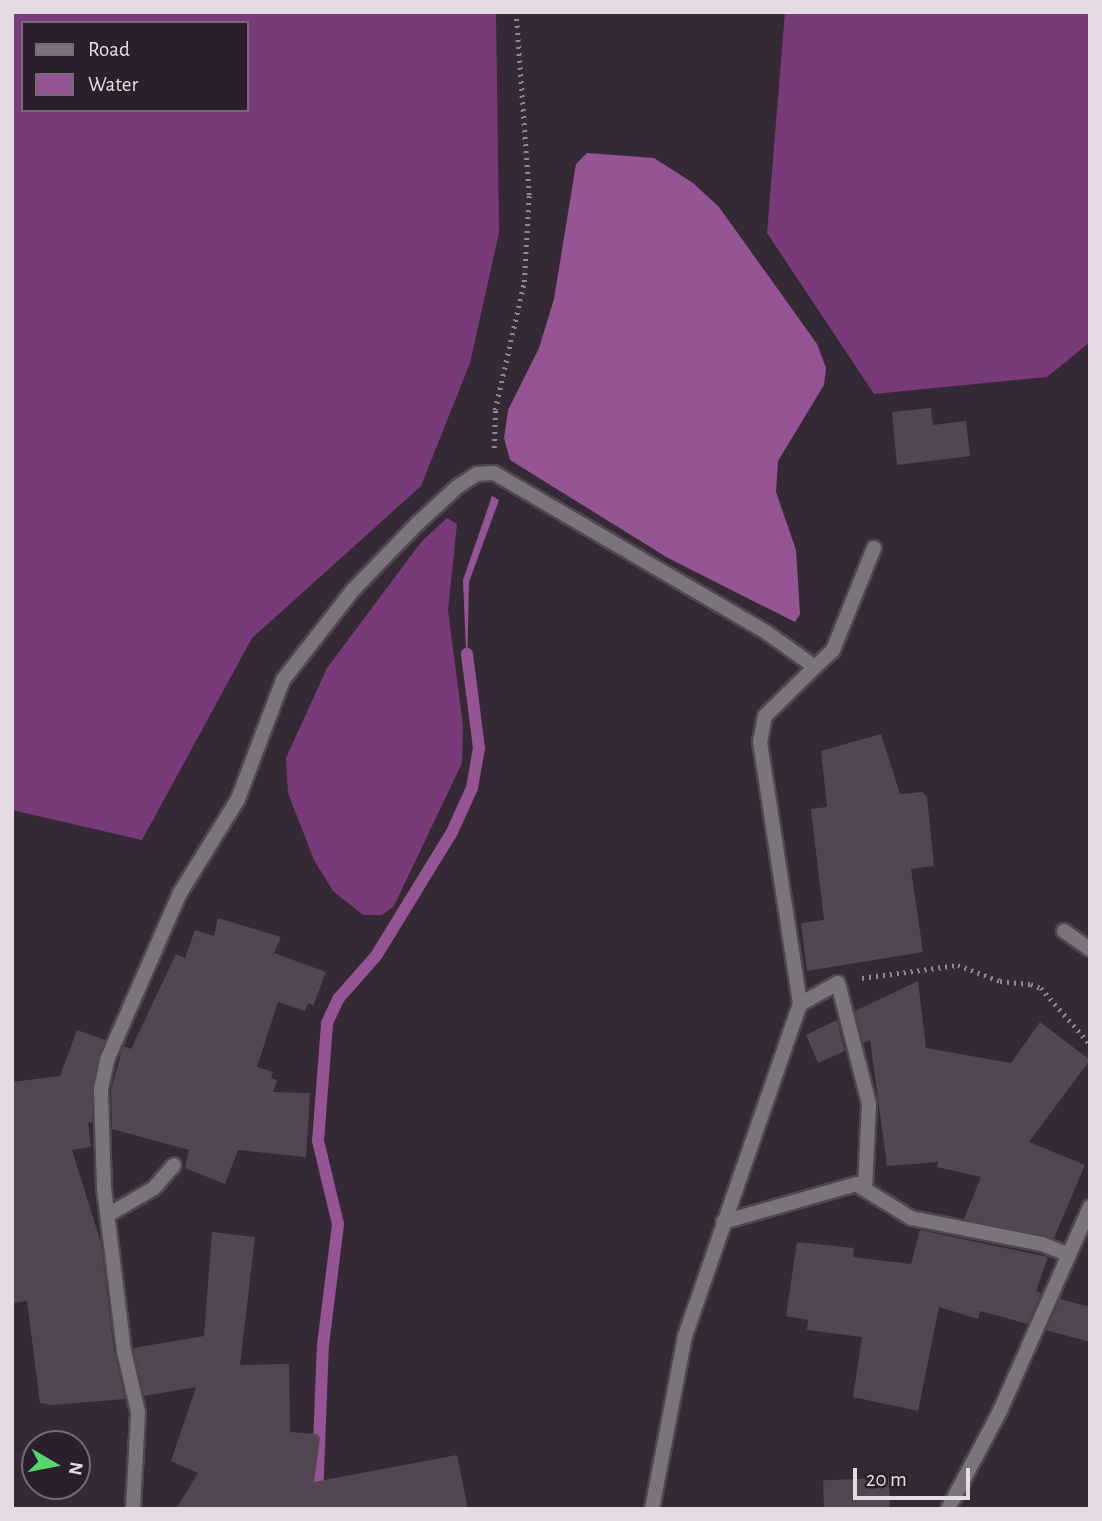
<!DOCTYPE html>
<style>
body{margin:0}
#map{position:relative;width:1102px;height:1521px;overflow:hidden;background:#352935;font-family:"Alegreya Sans",sans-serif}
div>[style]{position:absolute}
.forest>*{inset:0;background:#793a79}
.water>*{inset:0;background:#955595}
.stream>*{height:12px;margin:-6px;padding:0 6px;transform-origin:6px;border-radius:6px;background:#955595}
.building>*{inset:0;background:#534653;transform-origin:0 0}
.path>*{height:4.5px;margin-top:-2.25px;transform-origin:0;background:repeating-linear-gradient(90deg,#928791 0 2px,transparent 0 7px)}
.roads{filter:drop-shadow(2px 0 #514551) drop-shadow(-2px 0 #514551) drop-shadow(0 2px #514551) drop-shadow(0 -2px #514551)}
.lane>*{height:14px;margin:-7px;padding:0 7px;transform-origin:7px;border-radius:7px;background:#7b757b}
.street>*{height:14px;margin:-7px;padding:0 7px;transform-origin:7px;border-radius:7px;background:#7b757b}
span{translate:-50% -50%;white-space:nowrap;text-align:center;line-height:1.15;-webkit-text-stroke:5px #2b1f2b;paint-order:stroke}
.frame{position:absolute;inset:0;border:14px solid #e4dbe3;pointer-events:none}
.legend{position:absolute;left:21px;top:21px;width:228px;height:91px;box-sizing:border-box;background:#2b1f2b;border:2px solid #756a75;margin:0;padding:9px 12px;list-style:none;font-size:21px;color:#e4dbe3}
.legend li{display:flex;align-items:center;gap:14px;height:35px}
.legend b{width:35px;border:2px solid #756a75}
.north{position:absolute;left:21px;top:1430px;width:70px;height:70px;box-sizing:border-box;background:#2b1f2b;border:2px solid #756a75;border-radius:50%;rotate:100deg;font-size:19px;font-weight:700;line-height:28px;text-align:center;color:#e4dbe3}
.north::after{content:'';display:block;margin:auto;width:24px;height:32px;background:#59d56f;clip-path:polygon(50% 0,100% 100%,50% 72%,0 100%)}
.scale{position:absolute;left:853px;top:1468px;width:117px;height:32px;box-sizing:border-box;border:4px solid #e4dbe3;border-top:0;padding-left:9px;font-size:21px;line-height:24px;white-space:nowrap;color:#e4dbe3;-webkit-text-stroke:5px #2b1f2b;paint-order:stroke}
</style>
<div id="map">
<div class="forest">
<div style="clip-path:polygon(evenodd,12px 12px,496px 12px,499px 233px,470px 363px,421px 486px,252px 638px,142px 840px,12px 810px,12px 12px,23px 23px,247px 23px,247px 110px,23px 110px,23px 23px)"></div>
<div style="clip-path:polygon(785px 12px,1090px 12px,1090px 342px,1047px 377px,874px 394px,767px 233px)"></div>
<div style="clip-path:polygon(447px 518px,457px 524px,448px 610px,463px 726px,462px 763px,394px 906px,382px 915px,363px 915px,333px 891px,314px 860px,288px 793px,286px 758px,327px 668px,422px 541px)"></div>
</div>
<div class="water">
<div style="clip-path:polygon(587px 153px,654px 158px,693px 183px,719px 207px,817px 344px,826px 368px,824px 385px,778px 461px,776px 492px,796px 550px,800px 614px,795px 622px,668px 558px,510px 460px,504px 438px,508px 410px,539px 348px,554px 299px,576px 164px)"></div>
<div style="clip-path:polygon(492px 496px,499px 500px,469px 582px,467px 674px,463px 580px)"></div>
</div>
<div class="stream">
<div style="left:317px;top:1498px;width:153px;rotate:-87.8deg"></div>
<div style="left:323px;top:1345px;width:122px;rotate:-82.9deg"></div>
<div style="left:338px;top:1224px;width:85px;rotate:-103.5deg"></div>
<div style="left:318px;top:1141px;width:118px;rotate:-85.6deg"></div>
<div style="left:327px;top:1023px;width:26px;rotate:-65deg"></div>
<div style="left:338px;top:999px;width:57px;rotate:-48.5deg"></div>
<div style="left:376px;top:956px;width:145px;rotate:-58.5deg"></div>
<div style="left:452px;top:832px;width:48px;rotate:-65.6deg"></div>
<div style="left:472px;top:788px;width:41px;rotate:-80.1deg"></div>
<div style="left:479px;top:748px;width:95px;rotate:-97.3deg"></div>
</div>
<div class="building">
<div style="clip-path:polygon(931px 408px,933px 425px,966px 421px,970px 456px,897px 465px,892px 412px)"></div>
<div style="clip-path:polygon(881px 734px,900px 794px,923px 792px,927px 797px,934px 866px,911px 869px,923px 952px,807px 971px,801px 923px,824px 920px,811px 809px,827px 807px,821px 751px)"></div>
<div style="clip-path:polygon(218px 918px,281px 937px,274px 953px,326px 972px,313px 1006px,308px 1003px,305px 1011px,278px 1002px,257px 1067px,273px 1072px,271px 1078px,277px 1080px,273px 1092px,310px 1093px,306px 1157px,238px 1150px,225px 1184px,185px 1168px,189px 1150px,112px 1129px,111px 1090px,123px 1046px,131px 1049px,176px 954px,185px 958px,195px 930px,214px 936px)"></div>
<div style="clip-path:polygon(918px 981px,926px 1048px,1011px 1063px,1040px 1022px,1090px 1060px,1029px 1142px,1085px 1165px,1054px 1238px,964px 1219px,981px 1177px,937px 1167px,938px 1162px,887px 1166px,870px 1040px,863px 1043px,855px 1011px)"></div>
<div style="clip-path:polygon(837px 1020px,845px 1051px,818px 1063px,806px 1035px)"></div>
<div style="clip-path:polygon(77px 1030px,105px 1040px,92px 1087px,92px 1123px,88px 1122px,91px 1147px,72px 1150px,101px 1243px,114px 1351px,125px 1399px,52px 1405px,40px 1403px,27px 1301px,12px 1303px,12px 1082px,60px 1076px)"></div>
<div style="clip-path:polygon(920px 1230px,1048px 1257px,1036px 1291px,1041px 1293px,1028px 1324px,980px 1311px,978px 1319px,939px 1307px,918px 1411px,853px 1397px,862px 1337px,807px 1330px,808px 1320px,786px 1316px,797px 1242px,854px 1248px,853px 1257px,911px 1264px)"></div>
<div style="clip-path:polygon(212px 1232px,255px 1237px,240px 1365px,289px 1364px,290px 1432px,317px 1434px,320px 1438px,314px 1482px,457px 1455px,468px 1509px,176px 1509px,198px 1473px,171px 1461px,196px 1387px,144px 1396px,133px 1348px,204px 1336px)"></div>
<div style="clip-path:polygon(1060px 1299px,1090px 1307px,1090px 1342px,1046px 1330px)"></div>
<div style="left:889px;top:1478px;width:31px;height:66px;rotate:88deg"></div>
</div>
<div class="path">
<div style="left:494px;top:448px;width:38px;rotate:-88deg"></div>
<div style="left:495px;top:410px;width:131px;rotate:-77.2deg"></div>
<div style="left:524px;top:282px;width:87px;rotate:-86.7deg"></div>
<div style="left:529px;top:195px;width:183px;rotate:-94.1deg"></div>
<div style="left:862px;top:978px;width:97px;rotate:-7.7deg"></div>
<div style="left:958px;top:965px;width:45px;rotate:20.9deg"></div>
<div style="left:1000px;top:981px;width:31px;rotate:6deg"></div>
<div style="left:1031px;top:984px;width:11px;rotate:22deg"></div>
<div style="left:1041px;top:988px;width:74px;rotate:48.8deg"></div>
</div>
<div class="roads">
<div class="lane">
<div style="left:815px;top:667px;width:25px;rotate:-43deg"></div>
<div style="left:833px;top:650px;width:110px;rotate:-68.1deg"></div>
<div style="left:1064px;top:931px;width:32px;rotate:35deg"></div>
<div style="left:800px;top:1004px;width:43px;rotate:-28.9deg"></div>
<div style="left:838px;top:983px;width:125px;rotate:75.6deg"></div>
<div style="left:869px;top:1104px;width:85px;rotate:92.7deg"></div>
<div style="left:108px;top:1215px;width:53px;rotate:-30.4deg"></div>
<div style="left:154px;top:1188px;width:30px;rotate:-49deg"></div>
<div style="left:723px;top:1222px;width:138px;rotate:-15.9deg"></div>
<div style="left:856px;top:1184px;width:65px;rotate:31.7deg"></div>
<div style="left:911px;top:1218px;width:134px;rotate:11.2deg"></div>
<div style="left:1042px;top:1244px;width:29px;rotate:22deg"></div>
</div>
<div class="street">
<div style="left:133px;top:1509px;width:97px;rotate:-87deg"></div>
<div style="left:138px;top:1412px;width:63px;rotate:-102.9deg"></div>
<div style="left:124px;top:1351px;width:165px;rotate:-97deg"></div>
<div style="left:104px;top:1187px;width:98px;rotate:-91.8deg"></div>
<div style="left:101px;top:1089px;width:30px;rotate:-78deg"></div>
<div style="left:107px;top:1060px;width:182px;rotate:-66.4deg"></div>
<div style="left:180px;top:893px;width:110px;rotate:-58.3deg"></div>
<div style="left:238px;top:799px;width:127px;rotate:-69.3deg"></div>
<div style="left:283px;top:680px;width:114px;rotate:-52.1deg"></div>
<div style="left:353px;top:590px;width:92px;rotate:-45.9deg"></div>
<div style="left:417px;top:524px;width:54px;rotate:-42.8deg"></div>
<div style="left:457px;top:487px;width:24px;rotate:-33deg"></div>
<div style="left:477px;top:474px;width:17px;rotate:-3deg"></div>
<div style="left:494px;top:473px;width:315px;rotate:30.3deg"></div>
<div style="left:766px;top:632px;width:60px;rotate:35.5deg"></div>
<div style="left:815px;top:667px;width:70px;rotate:135.6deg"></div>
<div style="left:765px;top:716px;width:26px;rotate:101deg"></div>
<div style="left:760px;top:742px;width:265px;rotate:81.3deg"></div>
<div style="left:800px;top:1004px;width:351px;rotate:109.1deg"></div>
<div style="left:685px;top:1336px;width:176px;rotate:100.8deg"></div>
<div style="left:948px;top:1509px;width:111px;rotate:-62deg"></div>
<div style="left:1000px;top:1411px;width:223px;rotate:-66.2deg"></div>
</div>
</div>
<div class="frame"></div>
<ul class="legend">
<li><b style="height:9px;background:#7b757b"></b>Road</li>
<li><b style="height:19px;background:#955595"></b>Water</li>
</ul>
<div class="north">N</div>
<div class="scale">20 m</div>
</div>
